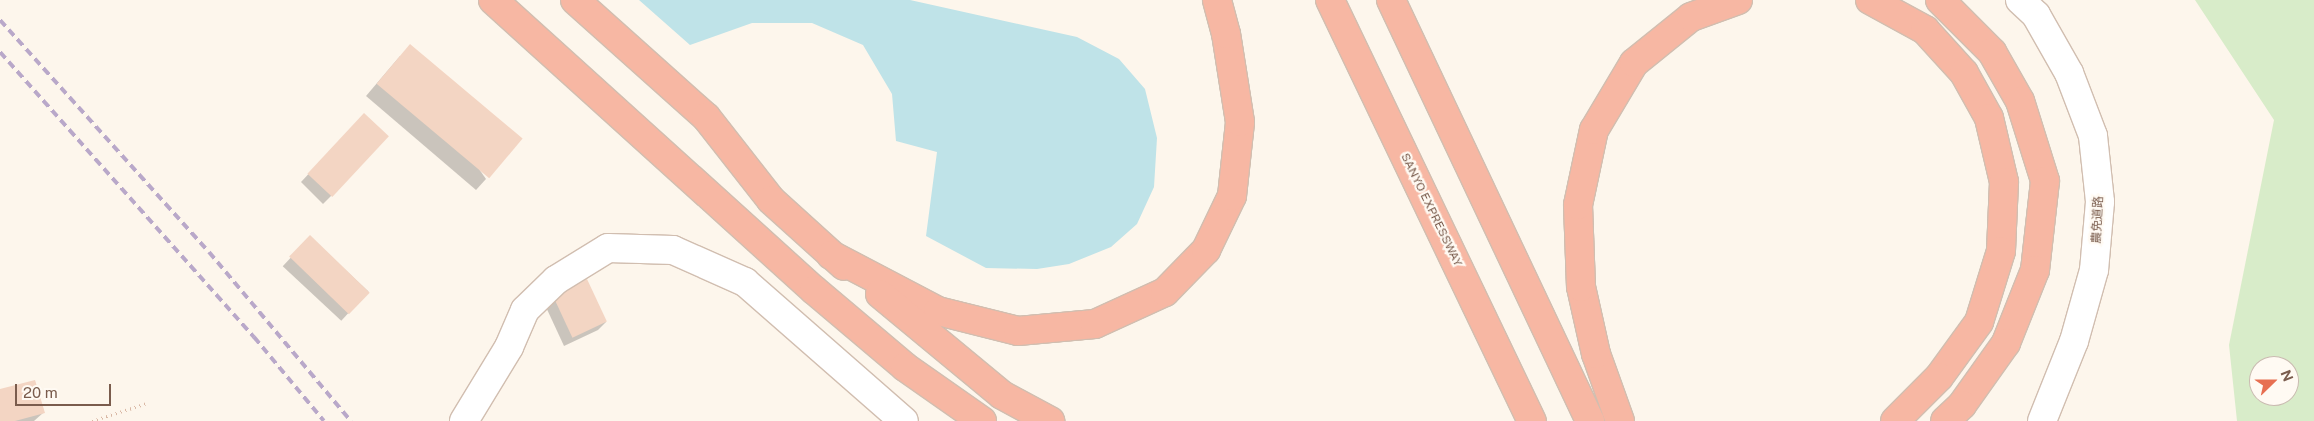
<!DOCTYPE html>
<meta charset="utf-8">
<style>
body{margin:0}
#map{position:relative;width:2314px;height:421px;overflow:hidden;background:#fdf6ec;font-family:"Public Sans","Noto Sans JP",sans-serif}
div>[style]{position:absolute}
.green>*{inset:0;background:#d8ecc9}
.water>*{inset:0;background:#bfe3e8}
.shadow>*{inset:0;background:#0003;transform-origin:0 0}
.building>*{inset:0;background:#f3d5c3;transform-origin:0 0}
.path>*{height:3px;margin-top:-1.5px;transform-origin:0;background:repeating-linear-gradient(90deg,#d9b8a5 0 1px,transparent 0 5px)}
.roads{filter:drop-shadow(1px 0 #d1beb0) drop-shadow(-1px 0 #d1beb0) drop-shadow(0 1px #d1beb0) drop-shadow(0 -1px #d1beb0)}
.minor>*{height:28px;margin:-14px;padding:0 14px;transform-origin:14px;border-radius:14px;background:#fff}
.tertiary>*{height:28px;margin:-14px;padding:0 14px;transform-origin:14px;border-radius:14px;background:#fff}
.motorway>*{height:28px;margin:-14px;padding:0 14px;transform-origin:14px;border-radius:14px;background:#f7b7a3}
.rail>*{height:4px;margin-top:-2px;transform-origin:0;background:repeating-linear-gradient(90deg,#b9a8c9 0 8px,transparent 0 13px)}
span{translate:-50% -50%;white-space:nowrap;text-align:center;line-height:1.15;-webkit-text-stroke:4.5px #fffaf3;paint-order:stroke}
.street-label{font-size:12px;color:#7a5c4d}
.north{position:absolute;left:2249px;top:356px;width:50px;height:50px;box-sizing:border-box;background:#fffaf3;border:1px solid #cabbb1;border-radius:50%;rotate:68deg;font-size:14px;font-weight:700;line-height:20px;text-align:center;color:#7a5c4d}
.north::after{content:'';display:block;margin:auto;width:18px;height:22px;background:#e76f51;clip-path:polygon(50% 0,100% 100%,50% 72%,0 100%)}
.scale{position:absolute;left:15px;top:384px;width:96px;height:22px;box-sizing:border-box;border:2px solid #7a5c4d;border-top:0;padding-left:6px;font-size:15px;line-height:18px;white-space:nowrap;color:#7a5c4d;-webkit-text-stroke:4px #fffaf3;paint-order:stroke}
</style>
<div id="map">
<div class="green">
<div style="clip-path:polygon(evenodd,2195px 0,2314px 0,2314px 421px,2237px 421px,2229px 345px,2274px 120px,2195px 0,2259px 366px,2289px 366px,2289px 396px,2259px 396px,2259px 366px)"></div>
</div>
<div class="water">
<div style="clip-path:polygon(639px 0,910px 0,1077px 37px,1119px 59px,1145px 89px,1157px 138px,1154px 187px,1137px 224px,1111px 247px,1069px 264px,1037px 269px,986px 268px,926px 236px,937px 152px,896px 141px,892px 94px,863px 45px,812px 23px,752px 23px,690px 45px)"></div>
</div>
<div class="shadow">
<div style="clip-path:polygon(400px 56px,486px 179px,476px 190px,366px 96px)"></div>
<div style="clip-path:polygon(356px 123px,331px 196px,323px 204px,301px 182px)"></div>
<div style="left:310px;top:237px;width:80px;height:40px;rotate:43deg"></div>
<div style="clip-path:polygon(553px 297px,606px 322px,598px 330px,564px 346px,545px 305px)"></div>
<div style="clip-path:polygon(0 391px,43px 413px,34px 421px,0 421px)"></div>
</div>
<div class="building">
<div style="left:410px;top:44px;width:147px;height:52px;rotate:40deg"></div>
<div style="left:364px;top:113px;width:34px;height:83px;rotate:43deg"></div>
<div style="left:310px;top:235px;width:83px;height:30px;rotate:44deg"></div>
<div style="left:587px;top:279px;width:47px;height:38px;rotate:65deg"></div>
<div style="clip-path:polygon(35px 380px,45px 413px,15px 421px,0 421px,0 389px)"></div>
</div>
<div class="path">
<div style="left:92px;top:421px;width:58px;rotate:-18.1deg"></div>
</div>
<div class="roads">
<div class="minor">
<div style="left:464px;top:421px;width:87px;rotate:-58.7deg"></div>
<div style="left:509px;top:347px;width:40px;rotate:-66.6deg"></div>
<div style="left:525px;top:310px;width:43px;rotate:-44.1deg"></div>
<div style="left:556px;top:280px;width:61px;rotate:-31.6deg"></div>
<div style="left:608px;top:248px;width:65px;rotate:1.8deg"></div>
<div style="left:673px;top:250px;width:79px;rotate:24deg"></div>
<div style="left:745px;top:282px;width:211px;rotate:41.2deg"></div>
</div>
<div class="tertiary">
<div style="left:2020px;top:0;width:22px;rotate:43deg"></div>
<div style="left:2036px;top:15px;width:67px;rotate:60.4deg"></div>
<div style="left:2069px;top:73px;width:67px;rotate:69.1deg"></div>
<div style="left:2093px;top:136px;width:66px;rotate:83.9deg"></div>
<div style="left:2100px;top:202px;width:68px;rotate:95deg"></div>
<div style="left:2094px;top:270px;width:74px;rotate:105.7deg"></div>
<div style="left:2074px;top:341px;width:86px;rotate:111.8deg"></div>
</div>
<div class="motorway">
<div style="left:493px;top:0;width:433px;rotate:42.1deg"></div>
<div style="left:814px;top:290px;width:119px;rotate:40.2deg"></div>
<div style="left:905px;top:367px;width:94px;rotate:35deg"></div>
<div style="left:575px;top:0;width:176px;rotate:41.8deg"></div>
<div style="left:706px;top:117px;width:105px;rotate:51.9deg"></div>
<div style="left:771px;top:200px;width:98px;rotate:42.1deg"></div>
<div style="left:1330px;top:0;width:467px;rotate:64.4deg"></div>
<div style="left:1391px;top:0;width:466px;rotate:64.7deg"></div>
<div style="left:1870px;top:0;width:63px;rotate:28.6deg"></div>
<div style="left:1925px;top:30px;width:58px;rotate:47.8deg"></div>
<div style="left:1964px;top:73px;width:51px;rotate:60.9deg"></div>
<div style="left:1989px;top:118px;width:66px;rotate:76.8deg"></div>
<div style="left:2004px;top:182px;width:69px;rotate:92.5deg"></div>
<div style="left:2001px;top:251px;width:74px;rotate:107.2deg"></div>
<div style="left:1979px;top:322px;width:68px;rotate:126deg"></div>
<div style="left:1939px;top:377px;width:62px;rotate:135deg"></div>
<div style="left:1940px;top:0;width:74px;rotate:45deg"></div>
<div style="left:1992px;top:52px;width:56px;rotate:60.3deg"></div>
<div style="left:2020px;top:101px;width:84px;rotate:72.6deg"></div>
<div style="left:2045px;top:181px;width:90px;rotate:96.4deg"></div>
<div style="left:2035px;top:270px;width:79px;rotate:111.7deg"></div>
<div style="left:2006px;top:343px;width:76px;rotate:125.4deg"></div>
<div style="left:1962px;top:405px;width:23px;rotate:137deg"></div>
<div style="left:831px;top:255px;width:121px;rotate:27.6deg"></div>
<div style="left:938px;top:311px;width:82px;rotate:14deg"></div>
<div style="left:1018px;top:331px;width:77px;rotate:-5.2deg"></div>
<div style="left:1095px;top:324px;width:77px;rotate:-24.6deg"></div>
<div style="left:1165px;top:292px;width:59px;rotate:-45.7deg"></div>
<div style="left:1206px;top:250px;width:60px;rotate:-64.3deg"></div>
<div style="left:1232px;top:196px;width:74px;rotate:-83.8deg"></div>
<div style="left:1240px;top:122px;width:89px;rotate:-99deg"></div>
<div style="left:1226px;top:34px;width:35px;rotate:-105deg"></div>
<div style="left:880px;top:294px;width:158px;rotate:39.6deg"></div>
<div style="left:1002px;top:395px;width:55px;rotate:28.4deg"></div>
<div style="left:1620px;top:421px;width:71px;rotate:-109.7deg"></div>
<div style="left:1596px;top:354px;width:69px;rotate:-102.6deg"></div>
<div style="left:1581px;top:287px;width:82px;rotate:-92.1deg"></div>
<div style="left:1578px;top:205px;width:77px;rotate:-78deg"></div>
<div style="left:1594px;top:130px;width:78px;rotate:-59.2deg"></div>
<div style="left:1634px;top:63px;width:73px;rotate:-38.9deg"></div>
<div style="left:1691px;top:17px;width:50px;rotate:-19.9deg"></div>
</div>
</div>
<div class="rail">
<div style="left:0;top:20px;width:312px;rotate:48deg"></div>
<div style="left:209px;top:252px;width:221px;rotate:50deg"></div>
<div style="left:0;top:52px;width:382px;rotate:48.3deg"></div>
<div style="left:254px;top:337px;width:109px;rotate:50.2deg"></div>
</div>
<div class="street-label">
<span style="left:1431px;top:210px;rotate:64deg">SANYO EXPRESSWAY</span>
<span style="left:2098px;top:220px;rotate:-87deg">農免道路</span>
</div>
<div class="north">N</div>
<div class="scale">20 m</div>
</div>
